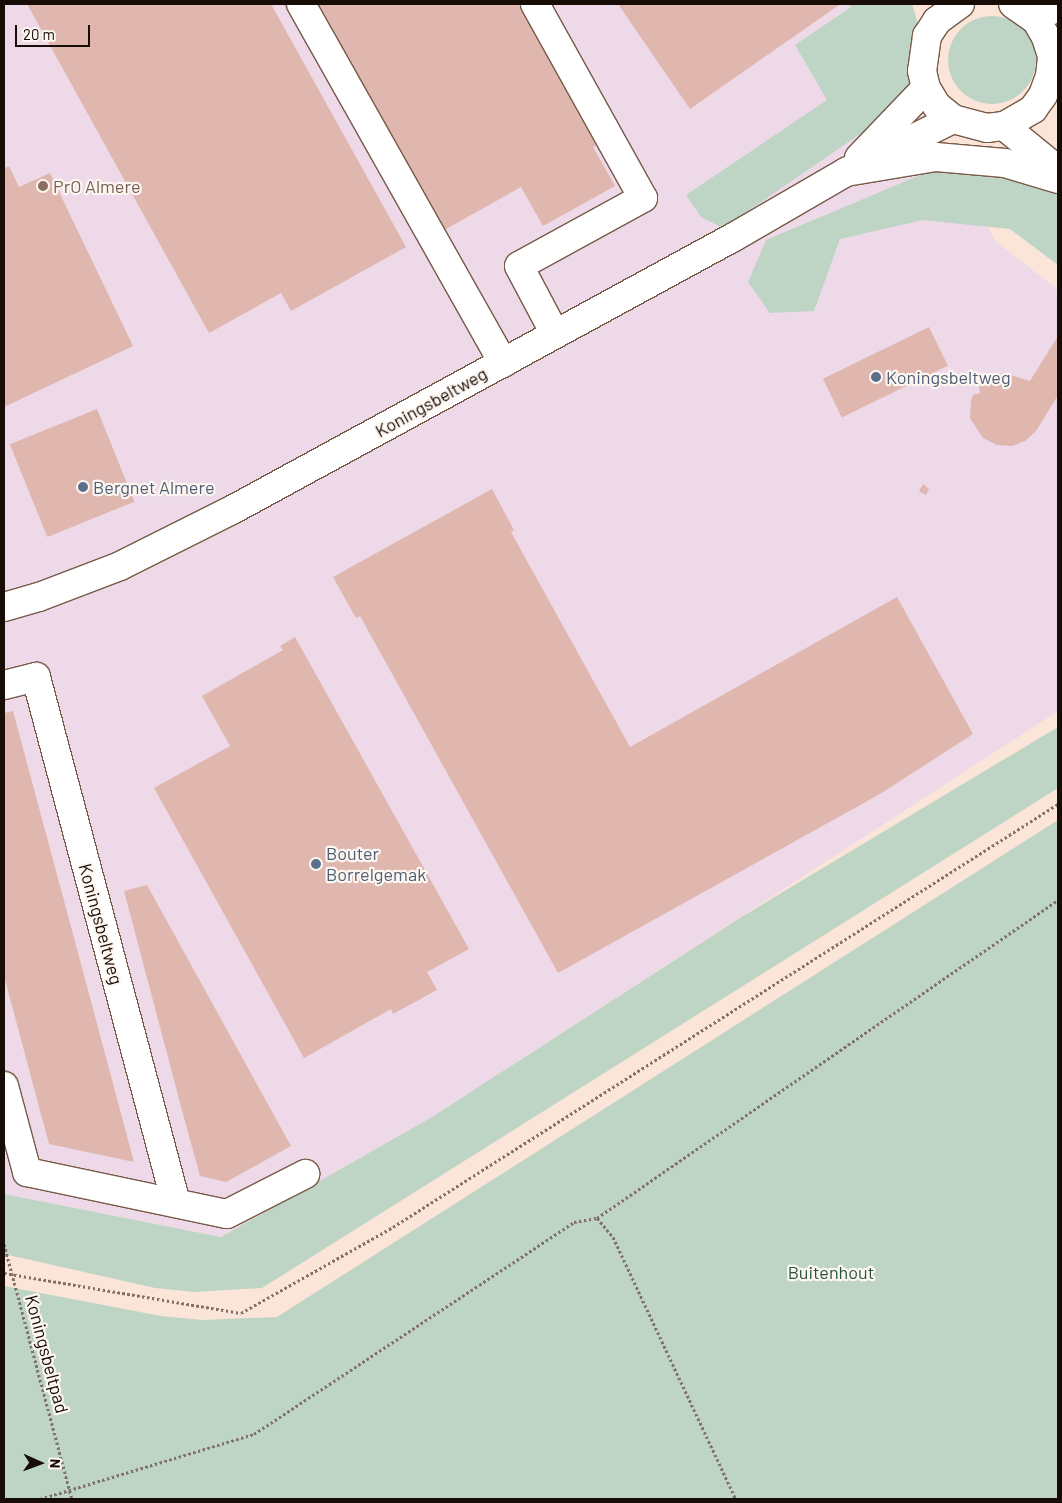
<!DOCTYPE html>
<style>
body{margin:0}
#map{position:relative;width:1062px;height:1503px;overflow:hidden;background:#fae5d8;font-family:Barlow,sans-serif}
div>[style]{position:absolute}
.industrial>*{inset:0;background:#edd9e8}
.green>*{inset:0;background:#bed5c5}
.round{border-radius:50%}
.building>*{inset:0;background:#dfb7ae;transform-origin:0 0}
.path>*{height:3px;margin-top:-1.5px;transform-origin:0;background:repeating-linear-gradient(90deg,#817168 0 2.5px,transparent 0 5px)}
.roads{filter:drop-shadow(1px 0 #765946) drop-shadow(-1px 0 #765946) drop-shadow(0 1px #765946) drop-shadow(0 -1px #765946)}
.minor>*{height:28px;margin:-14px;padding:0 14px;transform-origin:14px;border-radius:14px;background:#fff}
.major>*{height:28px;margin:-14px;padding:0 14px;transform-origin:14px;border-radius:14px;background:#fff}
.dots>*{width:14px;height:14px;translate:-50% -50%;box-sizing:border-box;border:2px solid #fdf6f1;border-radius:50%}
span{translate:-50% -50%;white-space:nowrap;text-align:center;line-height:1.15;-webkit-text-stroke:4.5px #fdf6f1;paint-order:stroke}
.education-label{font-size:18px;color:#785e54}
.left{translate:0 -50%;text-align:left}
.service-label{font-size:18px;color:#4e5e75}
.street-label{font-size:18px;color:#170c06}
.park-label{font-size:18px;color:#245739}
.frame{position:absolute;inset:0;border:5px solid #170c06;pointer-events:none}
.north{position:absolute;left:15px;top:1438px;width:50px;height:50px;-webkit-text-stroke:4px #fdf6f1;paint-order:stroke;rotate:92deg;font-size:14px;font-weight:700;line-height:20px;text-align:center;color:#170c06}
.north::after{content:'';display:block;margin:auto;width:18px;height:22px;background:#170c06;clip-path:polygon(50% 0,100% 100%,50% 72%,0 100%)}
.scale{position:absolute;left:15px;top:25px;width:75px;height:22px;box-sizing:border-box;border:2px solid #170c06;border-top:0;padding-left:6px;font-size:15px;line-height:18px;white-space:nowrap;color:#170c06;-webkit-text-stroke:4px #fdf6f1;paint-order:stroke}
</style>
<div id="map">
<div class="industrial">
<div style="clip-path:polygon(4px 4px,864px 4px,905px 64px,995px 241px,1058px 290px,1058px 711px,432px 1117px,221px 1237px,4px 1194px)"></div>
</div>
<div class="green">
<div style="clip-path:polygon(849px 4px,912px 4px,918px 24px,911px 88px,888px 115px,723px 228px,701px 217px,686px 195px,827px 100px,795px 45px,851px 7px)"></div>
<div class="round" style="left:948px;top:16px;width:88px;height:88px"></div>
<div style="clip-path:polygon(969px 167px,1058px 191px,1058px 265px,1010px 229px,923px 220px,840px 239px,814px 311px,770px 313px,748px 282px,766px 240px,937px 168px)"></div>
<div style="clip-path:polygon(1058px 727px,1058px 788px,262px 1288px,195px 1292px,155px 1288px,4px 1254px,4px 1194px,221px 1237px,432px 1117px,743px 916px)"></div>
<div style="clip-path:polygon(1058px 820px,1058px 1499px,4px 1499px,4px 1286px,161px 1316px,202px 1320px,277px 1317px)"></div>
</div>
<div class="building">
<div style="clip-path:polygon(27px 4px,271px 4px,406px 247px,291px 311px,281px 293px,209px 333px)"></div>
<div style="clip-path:polygon(311px 4px,527px 4px,604px 141px,593px 147px,615px 186px,543px 226px,521px 187px,439px 233px)"></div>
<div style="clip-path:polygon(618px 4px,838px 4px,839px 5px,690px 109px)"></div>
<div style="clip-path:polygon(9px 166px,19px 187px,50px 173px,133px 346px,4px 407px,4px 169px)"></div>
<div style="left:929px;top:327px;width:43px;height:118px;rotate:64deg"></div>
<div style="clip-path:polygon(1058px 336px,1058px 395px,1036px 431px,1025px 441px,1012px 446px,997px 445px,983px 438px,970px 418px,971px 401px,973px 395px,980px 393px,979px 386px,990px 377px,1004px 373px,1030px 381px)"></div>
<div style="left:97px;top:409px;width:100px;height:94px;rotate:68deg"></div>
<div style="clip-path:polygon(923px 484px,929px 489px,926px 495px,919px 491px)"></div>
<div style="clip-path:polygon(492px 489px,514px 530px,511px 532px,630px 747px,897px 597px,973px 734px,880px 794px,558px 973px,360px 616px,356px 618px,333px 577px)"></div>
<div style="clip-path:polygon(295px 637px,469px 949px,427px 972px,437px 990px,393px 1014px,391px 1009px,304px 1058px,154px 788px,230px 746px,202px 696px,283px 650px,280px 646px)"></div>
<div style="clip-path:polygon(13px 711px,74px 938px,134px 1162px,49px 1144px,4px 976px,4px 713px)"></div>
<div style="clip-path:polygon(147px 885px,291px 1146px,226px 1182px,200px 1176px,183px 1114px,124px 891px)"></div>
</div>
<div class="path">
<div style="left:597px;top:1218px;width:560px;rotate:-34.6deg"></div>
<div style="left:4px;top:1244px;width:264px;rotate:75.1deg"></div>
<div style="left:4px;top:1273px;width:240px;rotate:9.6deg"></div>
<div style="left:241px;top:1313px;width:175px;rotate:-29.5deg"></div>
<div style="left:393px;top:1227px;width:788px;rotate:-32.46deg"></div>
<div style="left:40px;top:1499px;width:224px;rotate:-16.9deg"></div>
<div style="left:254px;top:1434px;width:384px;rotate:-33.5deg"></div>
<div style="left:574px;top:1222px;width:23px;rotate:-10deg"></div>
<div style="left:597px;top:1218px;width:25px;rotate:50deg"></div>
<div style="left:613px;top:1237px;width:289px;rotate:64.9deg"></div>
</div>
<div class="roads">
<div class="minor">
<div style="left:301px;top:4px;width:412px;rotate:60.6deg"></div>
<div style="left:535px;top:4px;width:222px;rotate:60.9deg"></div>
<div style="left:643px;top:198px;width:141px;rotate:151.3deg"></div>
<div style="left:519px;top:266px;width:77px;rotate:62.1deg"></div>
<div style="left:1036px;top:20px;width:27px;rotate:-34deg"></div>
<div style="left:859px;top:158px;width:97px;rotate:-46.3deg"></div>
<div style="left:4px;top:607px;width:36px;rotate:-16deg"></div>
<div style="left:39px;top:597px;width:87px;rotate:-20.9deg"></div>
<div style="left:120px;top:566px;width:125px;rotate:-26.6deg"></div>
<div style="left:232px;top:510px;width:569px;rotate:-28.55deg"></div>
<div style="left:732px;top:238px;width:132px;rotate:-30.1deg"></div>
<div style="left:846px;top:172px;width:119px;rotate:-26.4deg"></div>
<div style="left:4px;top:685px;width:33px;rotate:-14deg"></div>
<div style="left:36px;top:677px;width:544px;rotate:75.1deg"></div>
<div style="left:4px;top:1086px;width:89px;rotate:75deg"></div>
<div style="left:27px;top:1172px;width:204px;rotate:11.9deg"></div>
<div style="left:227px;top:1214px;width:88px;rotate:-27.1deg"></div>
</div>
<div class="major">
<div style="left:960px;top:4px;width:29px;rotate:144deg"></div>
<div style="left:937px;top:21px;width:18px;rotate:124deg"></div>
<div style="left:927px;top:36px;width:35px;rotate:98deg"></div>
<div style="left:922px;top:71px;width:17px;rotate:77deg"></div>
<div style="left:926px;top:88px;width:21px;rotate:59deg"></div>
<div style="left:937px;top:106px;width:21px;rotate:39deg"></div>
<div style="left:953px;top:119px;width:35px;rotate:15deg"></div>
<div style="left:987px;top:128px;width:17px;rotate:-7deg"></div>
<div style="left:1004px;top:126px;width:34px;rotate:-30deg"></div>
<div style="left:1033px;top:109px;width:17px;rotate:-54deg"></div>
<div style="left:1043px;top:95px;width:20px;rotate:-70deg"></div>
<div style="left:1050px;top:76px;width:20px;rotate:-84deg"></div>
<div style="left:1052px;top:56px;width:20px;rotate:-108deg"></div>
<div style="left:1046px;top:37px;width:20px;rotate:-120deg"></div>
<div style="left:1036px;top:20px;width:28px;rotate:-145deg"></div>
<div style="left:1004px;top:126px;width:70px;rotate:39.2deg"></div>
<div style="left:846px;top:172px;width:91px;rotate:-9.5deg"></div>
<div style="left:936px;top:157px;width:69px;rotate:5deg"></div>
<div style="left:1005px;top:163px;width:55px;rotate:16.8deg"></div>
</div>
</div>
<div class="dots">
<div style="left:43px;top:186px;background:#8d6e63"></div>
<div style="left:876px;top:377px;background:#5c6f8a"></div>
<div style="left:83px;top:487px;background:#5c6f8a"></div>
<div style="left:316px;top:864px;background:#5c6f8a"></div>
</div>
<div class="education-label">
<span class="left" style="left:53px;top:186px">PrO Almere</span>
</div>
<div class="service-label">
<span class="left" style="left:886px;top:377px">Koningsbeltweg</span>
<span class="left" style="left:93px;top:487px">Bergnet Almere</span>
<span class="left" style="left:326px;top:864px">Bouter<br>Borrelgemak</span>
</div>
<div class="street-label">
<span style="left:431px;top:402px;rotate:-29deg">Koningsbeltweg</span>
<span style="left:101px;top:924px;rotate:75deg">Koningsbeltweg</span>
<span style="left:47px;top:1354px;rotate:75deg">Koningsbeltpad</span>
</div>
<div class="park-label">
<span style="left:831px;top:1272px">Buitenhout</span>
</div>
<div class="frame"></div>
<div class="north">N</div>
<div class="scale">20 m</div>
</div>
